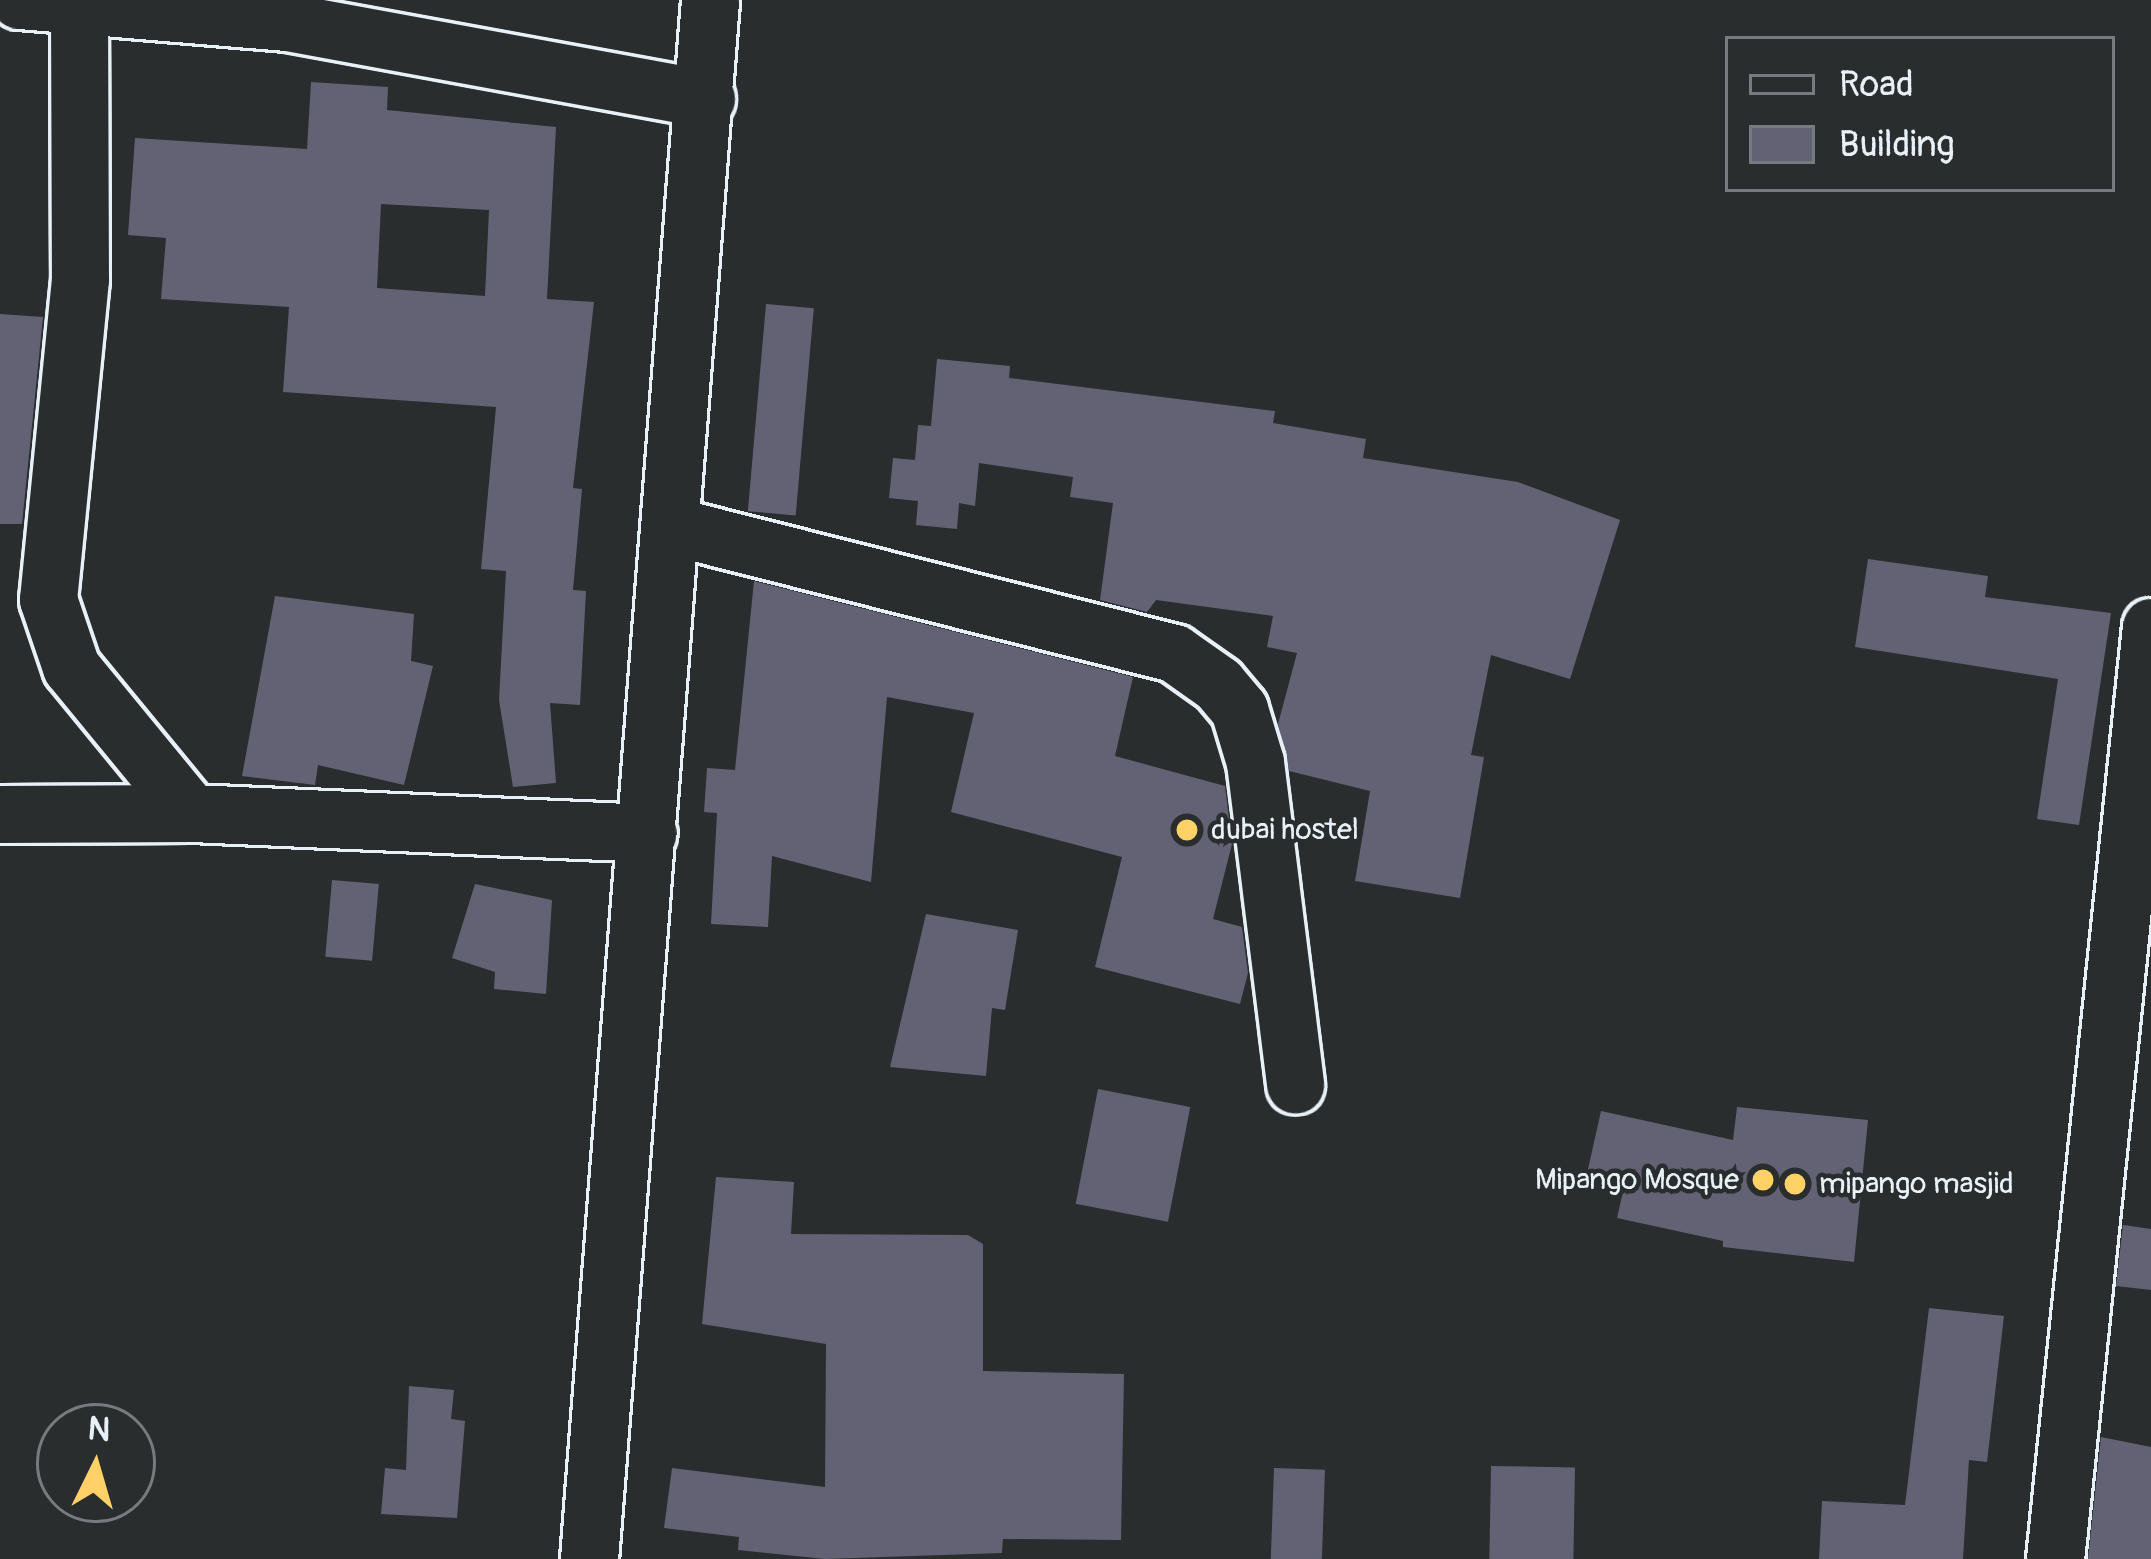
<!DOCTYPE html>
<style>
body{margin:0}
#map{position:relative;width:2151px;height:1559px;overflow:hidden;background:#2a2d2e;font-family:Pangolin,sans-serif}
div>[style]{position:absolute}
.building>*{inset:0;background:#626274;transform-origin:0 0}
.roads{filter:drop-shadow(3px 0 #e8f1f8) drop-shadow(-3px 0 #e8f1f8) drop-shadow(0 3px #e8f1f8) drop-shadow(0 -3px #e8f1f8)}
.minor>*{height:57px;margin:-28.5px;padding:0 28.5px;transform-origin:28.5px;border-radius:28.5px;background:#2a2d2e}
.dots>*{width:33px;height:33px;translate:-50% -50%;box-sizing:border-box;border:6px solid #2a2d2e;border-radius:50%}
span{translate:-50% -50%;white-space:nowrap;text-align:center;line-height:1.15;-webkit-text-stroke:9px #2a2d2e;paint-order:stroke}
.poi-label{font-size:30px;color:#e8f1f8}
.left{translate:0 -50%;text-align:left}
.right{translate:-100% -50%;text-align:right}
.legend{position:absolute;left:1725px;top:36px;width:390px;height:156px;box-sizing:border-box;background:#2a2d2e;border:3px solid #767b7f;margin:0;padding:15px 21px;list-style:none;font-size:36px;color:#e8f1f8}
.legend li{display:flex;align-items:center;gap:24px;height:60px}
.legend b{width:60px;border:3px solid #767b7f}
.north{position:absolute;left:36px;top:1403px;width:120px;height:120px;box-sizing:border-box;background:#2a2d2e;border:3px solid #767b7f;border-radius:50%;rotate:5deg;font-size:33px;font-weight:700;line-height:48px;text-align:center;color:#e8f1f8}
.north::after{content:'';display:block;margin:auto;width:42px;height:54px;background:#ffd166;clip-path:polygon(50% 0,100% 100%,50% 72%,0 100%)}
</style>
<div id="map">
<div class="building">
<div style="clip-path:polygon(evenodd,311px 82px,388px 87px,387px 110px,556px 127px,547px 299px,594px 302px,573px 488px,582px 489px,573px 590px,586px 591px,580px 705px,550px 703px,556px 783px,513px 787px,499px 700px,506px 571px,481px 569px,496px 407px,283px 392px,289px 307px,161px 299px,166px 238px,128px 235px,135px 138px,307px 149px,311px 82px,381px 204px,489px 210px,485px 296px,377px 288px,381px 204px)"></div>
<div style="left:766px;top:304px;width:48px;height:208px;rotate:5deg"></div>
<div style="clip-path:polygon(0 314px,43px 317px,22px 524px,0 524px)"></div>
<div style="clip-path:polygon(937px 359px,1010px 366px,1009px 378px,1275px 411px,1273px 423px,1366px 439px,1363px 458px,1518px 482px,1620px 520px,1570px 679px,1491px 655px,1471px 755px,1484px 757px,1460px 898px,1355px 881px,1370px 791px,1289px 771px,1278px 724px,1297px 653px,1267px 647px,1273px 616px,1156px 600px,1147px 612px,1100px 600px,1113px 503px,1070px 497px,1073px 477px,979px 463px,975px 506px,959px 503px,957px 529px,916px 525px,918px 501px,889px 498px,893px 458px,915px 460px,918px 425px,931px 426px)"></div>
<div style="clip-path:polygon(1868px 559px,1988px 576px,1985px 597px,2111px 613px,2079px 825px,2037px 819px,2058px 679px,1855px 647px)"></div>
<div style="clip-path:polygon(754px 581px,1133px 677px,1115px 756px,1225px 786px,1232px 844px,1213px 919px,1242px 927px,1248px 973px,1240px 1004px,1095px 967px,1122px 857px,951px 812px,974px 713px,887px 697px,871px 882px,772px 856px,768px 927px,711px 924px,717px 813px,704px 812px,707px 768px,735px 770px)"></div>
<div style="clip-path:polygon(275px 596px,414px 614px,411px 661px,433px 666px,404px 785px,318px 765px,315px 785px,242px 776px)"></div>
<div style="left:332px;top:880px;width:47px;height:77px;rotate:5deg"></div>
<div style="clip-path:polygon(475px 884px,552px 900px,546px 994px,494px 989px,495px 972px,452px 958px)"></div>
<div style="clip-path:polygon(926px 914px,1018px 930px,1005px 1010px,992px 1008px,986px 1076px,890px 1067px)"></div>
<div style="left:1098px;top:1089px;width:94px;height:117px;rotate:11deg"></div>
<div style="clip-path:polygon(1737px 1107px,1868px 1120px,1854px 1262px,1723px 1247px,1723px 1241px,1617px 1218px,1624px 1187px,1586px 1178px,1601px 1111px,1733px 1140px)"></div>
<div style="clip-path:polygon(716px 1177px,794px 1182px,791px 1234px,968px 1235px,983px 1244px,983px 1371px,1124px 1374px,1121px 1540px,1003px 1539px,1002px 1553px,825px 1559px,738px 1550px,739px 1537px,664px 1528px,672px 1468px,825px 1487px,826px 1344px,702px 1324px)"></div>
<div style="clip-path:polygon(2123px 1225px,2151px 1229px,2151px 1290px,2116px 1286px)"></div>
<div style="clip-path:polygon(1929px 1308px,2004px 1316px,1987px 1462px,1969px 1460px,1963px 1559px,1819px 1559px,1822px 1501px,1905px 1505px)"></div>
<div style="clip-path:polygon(409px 1386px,454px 1390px,451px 1419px,465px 1421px,457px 1518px,381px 1514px,385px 1468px,406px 1470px)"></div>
<div style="clip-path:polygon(2101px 1437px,2151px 1447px,2151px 1559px,2088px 1559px)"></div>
<div style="left:1491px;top:1466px;width:84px;height:93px;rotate:1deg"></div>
<div style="left:1274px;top:1468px;width:51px;height:91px;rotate:2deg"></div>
</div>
<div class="roads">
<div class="minor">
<div style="left:19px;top:0;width:270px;rotate:4.7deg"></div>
<div style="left:288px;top:22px;width:425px;rotate:10.4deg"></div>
<div style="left:79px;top:5px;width:274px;rotate:89.8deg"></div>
<div style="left:80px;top:279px;width:322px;rotate:95.7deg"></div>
<div style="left:48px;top:599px;width:72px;rotate:71.3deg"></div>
<div style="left:71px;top:667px;width:189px;rotate:50.6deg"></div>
<div style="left:672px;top:526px;width:518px;rotate:14.2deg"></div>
<div style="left:1174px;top:653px;width:54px;rotate:35.2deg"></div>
<div style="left:1218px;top:684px;width:33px;rotate:50deg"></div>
<div style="left:1239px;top:709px;width:55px;rotate:73.2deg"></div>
<div style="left:1255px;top:762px;width:325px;rotate:82.9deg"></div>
<div style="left:0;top:814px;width:191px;rotate:-0.3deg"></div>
<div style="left:191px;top:813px;width:457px;rotate:2.5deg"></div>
<div style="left:589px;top:1559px;width:1564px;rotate:-85.56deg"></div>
<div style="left:2055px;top:1559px;width:937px;rotate:-84.12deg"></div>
</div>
</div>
<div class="dots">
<div style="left:1187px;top:830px;background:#ffd166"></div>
<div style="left:1763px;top:1180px;background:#ffd166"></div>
<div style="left:1795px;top:1184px;background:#ffd166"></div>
</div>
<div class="poi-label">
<span class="left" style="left:1211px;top:830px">dubai hostel</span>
<span class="right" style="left:1739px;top:1180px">Mipango Mosque</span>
<span class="left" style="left:1819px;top:1184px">mipango masjid</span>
</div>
<ul class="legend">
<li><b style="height:15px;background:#2a2d2e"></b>Road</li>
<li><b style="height:33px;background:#626274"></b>Building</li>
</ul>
<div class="north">N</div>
</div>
